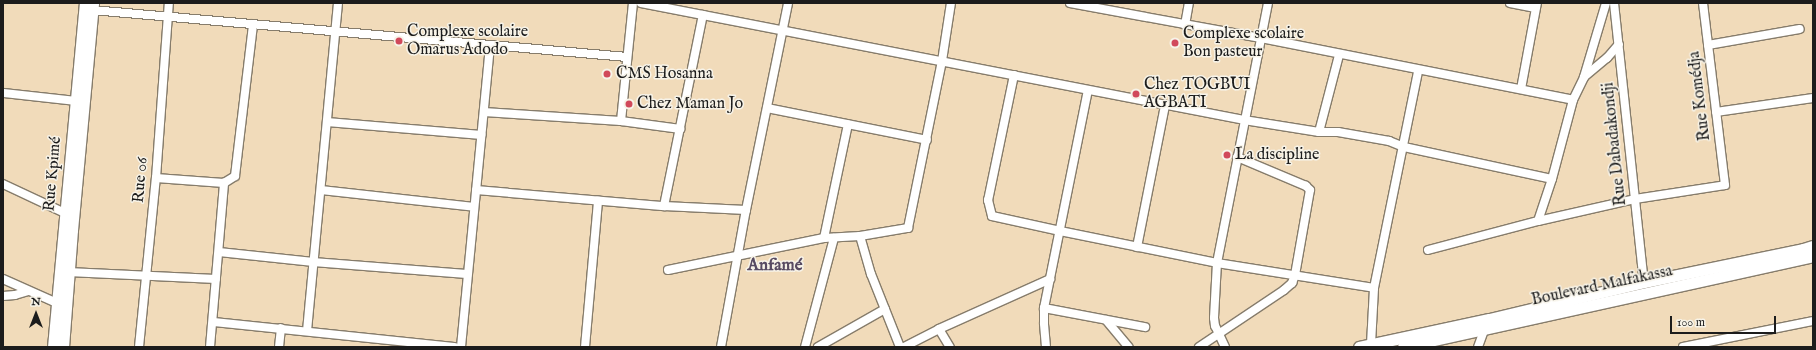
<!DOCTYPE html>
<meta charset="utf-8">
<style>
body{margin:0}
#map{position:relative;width:1816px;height:350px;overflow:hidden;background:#f1dbba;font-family:"IM FELL English",serif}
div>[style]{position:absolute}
.roads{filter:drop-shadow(1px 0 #867c6b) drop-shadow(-1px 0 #867c6b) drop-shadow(0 1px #867c6b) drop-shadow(0 -1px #867c6b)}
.minor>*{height:8px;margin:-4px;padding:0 4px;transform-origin:4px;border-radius:4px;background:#fff}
.secondary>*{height:11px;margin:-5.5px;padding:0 5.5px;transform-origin:5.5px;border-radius:5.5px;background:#fff}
.dots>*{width:11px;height:11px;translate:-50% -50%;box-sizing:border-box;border:2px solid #f7f3e8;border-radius:50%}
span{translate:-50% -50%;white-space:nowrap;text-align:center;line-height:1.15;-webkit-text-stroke:3px #f7f3e8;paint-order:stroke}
.poi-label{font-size:16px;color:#1c1c1c}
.left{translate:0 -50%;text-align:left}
.street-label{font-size:16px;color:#1c1c1c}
.neighbourhood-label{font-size:17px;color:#584b62;font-weight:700}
.frame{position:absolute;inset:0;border:4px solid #1c1c1c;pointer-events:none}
.north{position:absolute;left:16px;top:294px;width:40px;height:40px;-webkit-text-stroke:3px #f7f3e8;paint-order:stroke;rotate:0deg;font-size:11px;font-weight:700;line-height:16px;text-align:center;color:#1c1c1c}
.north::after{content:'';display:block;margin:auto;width:14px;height:18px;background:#1c1c1c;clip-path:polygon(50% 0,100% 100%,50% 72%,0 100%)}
.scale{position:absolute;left:1670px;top:316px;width:106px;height:18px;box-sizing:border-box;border:2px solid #1c1c1c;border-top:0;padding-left:5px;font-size:12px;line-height:14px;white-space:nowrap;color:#1c1c1c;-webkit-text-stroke:3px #f7f3e8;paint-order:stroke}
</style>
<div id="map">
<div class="roads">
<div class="minor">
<div style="left:641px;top:3px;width:614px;rotate:10.98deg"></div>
<div style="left:1244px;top:120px;width:76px;rotate:9.1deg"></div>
<div style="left:1319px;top:132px;width:19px"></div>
<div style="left:1338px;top:132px;width:52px;rotate:10deg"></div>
<div style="left:1389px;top:141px;width:16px;rotate:22deg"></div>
<div style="left:1404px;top:147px;width:151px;rotate:12.2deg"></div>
<div style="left:1070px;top:3px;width:194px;rotate:10.4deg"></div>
<div style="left:1261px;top:38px;width:318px;rotate:11.2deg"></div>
<div style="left:1510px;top:3px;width:26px;rotate:11deg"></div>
<div style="left:1614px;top:3px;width:281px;rotate:83.9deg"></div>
<div style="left:92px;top:10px;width:537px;rotate:5.02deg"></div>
<div style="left:1185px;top:25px;width:22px;rotate:-80deg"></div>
<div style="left:1708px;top:45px;width:93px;rotate:-9.9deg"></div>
<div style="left:1014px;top:75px;width:128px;rotate:101.7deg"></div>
<div style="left:988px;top:200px;width:16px;rotate:76deg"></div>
<div style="left:992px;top:216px;width:70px;rotate:12.4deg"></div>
<div style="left:1060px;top:231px;width:160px;rotate:11.5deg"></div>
<div style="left:1217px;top:263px;width:159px;rotate:9deg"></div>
<div style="left:1584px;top:77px;width:30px;rotate:-40deg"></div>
<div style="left:1607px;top:58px;width:18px;rotate:-49deg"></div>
<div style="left:1521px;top:89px;width:87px;rotate:-79.5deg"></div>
<div style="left:3px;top:93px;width:72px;rotate:6.3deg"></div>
<div style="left:767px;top:108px;width:163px;rotate:11.3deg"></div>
<div style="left:484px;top:112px;width:137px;rotate:3.8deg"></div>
<div style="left:621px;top:121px;width:60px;rotate:7.7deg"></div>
<div style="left:1716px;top:112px;width:98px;rotate:-8.2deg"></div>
<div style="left:621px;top:121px;width:119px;rotate:-84.2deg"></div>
<div style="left:327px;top:122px;width:155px;rotate:4.8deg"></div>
<div style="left:1319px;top:132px;width:80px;rotate:-75.4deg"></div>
<div style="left:156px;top:178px;width:68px;rotate:4.2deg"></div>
<div style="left:224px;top:183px;width:13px;rotate:-32deg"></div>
<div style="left:235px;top:176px;width:153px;rotate:-83.2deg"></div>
<div style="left:3px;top:184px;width:68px;rotate:25.1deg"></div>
<div style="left:321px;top:190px;width:154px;rotate:6.3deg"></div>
<div style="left:476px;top:190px;width:189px;rotate:4.9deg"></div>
<div style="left:664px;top:206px;width:82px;rotate:2.8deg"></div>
<div style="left:664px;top:206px;width:195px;rotate:-78.5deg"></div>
<div style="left:1538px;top:221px;width:44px;rotate:-71.6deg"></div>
<div style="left:1552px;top:179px;width:82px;rotate:-75.1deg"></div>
<div style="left:1573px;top:100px;width:25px;rotate:-64deg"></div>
<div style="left:1584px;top:77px;width:77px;rotate:-73.4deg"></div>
<div style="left:860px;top:236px;width:40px;rotate:74deg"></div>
<div style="left:871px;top:274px;width:79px;rotate:68.3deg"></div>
<div style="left:824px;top:238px;width:116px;rotate:-78.1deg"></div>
<div style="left:1137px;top:247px;width:145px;rotate:-78.8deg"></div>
<div style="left:1428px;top:250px;width:114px;rotate:-14.8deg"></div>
<div style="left:1538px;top:221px;width:99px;rotate:-12.8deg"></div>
<div style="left:1635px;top:199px;width:91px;rotate:-8.8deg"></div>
<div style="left:1725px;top:185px;width:183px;rotate:-96.9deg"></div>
<div style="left:219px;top:252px;width:95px;rotate:6.1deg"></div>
<div style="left:313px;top:262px;width:154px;rotate:4.5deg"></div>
<div style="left:668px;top:270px;width:159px;rotate:-11.6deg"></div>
<div style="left:824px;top:238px;width:36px;rotate:-3deg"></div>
<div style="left:860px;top:236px;width:49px;rotate:-9.5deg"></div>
<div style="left:908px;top:228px;width:170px;rotate:-78.5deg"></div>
<div style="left:942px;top:61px;width:59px;rotate:-81.2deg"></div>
<div style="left:68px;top:272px;width:148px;rotate:2.7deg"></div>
<div style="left:3px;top:279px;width:59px;rotate:24deg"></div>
<div style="left:3px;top:296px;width:12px;rotate:-5deg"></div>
<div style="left:15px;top:295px;width:14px;rotate:-17deg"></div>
<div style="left:1044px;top:308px;width:103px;rotate:10.7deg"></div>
<div style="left:1106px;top:320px;width:35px;rotate:50deg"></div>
<div style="left:213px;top:322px;width:243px;rotate:5.9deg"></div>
<div style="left:939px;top:329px;width:21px;rotate:59deg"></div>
<div style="left:307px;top:331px;width:329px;rotate:-84.6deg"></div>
<div style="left:1371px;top:344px;width:56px;rotate:-86.9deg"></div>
<div style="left:1374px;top:288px;width:221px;rotate:-78.5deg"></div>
<div style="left:139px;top:347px;width:170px;rotate:-84.3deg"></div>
<div style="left:156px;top:178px;width:175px;rotate:-85.8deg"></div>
<div style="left:210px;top:347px;width:165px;rotate:-85.1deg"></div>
<div style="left:279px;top:347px;width:19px;rotate:-84deg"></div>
<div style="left:461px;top:347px;width:303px;rotate:-84.5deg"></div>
<div style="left:585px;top:347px;width:147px;rotate:-84.9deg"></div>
<div style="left:721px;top:347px;width:139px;rotate:-79.7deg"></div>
<div style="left:746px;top:210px;width:211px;rotate:-78.5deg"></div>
<div style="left:805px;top:347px;width:113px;rotate:-75.1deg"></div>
<div style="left:818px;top:347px;width:77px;rotate:-29.6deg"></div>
<div style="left:904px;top:347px;width:39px;rotate:-27deg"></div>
<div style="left:939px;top:329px;width:122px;rotate:-24.2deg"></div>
<div style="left:1046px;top:347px;width:24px;rotate:-95deg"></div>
<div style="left:1044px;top:323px;width:15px;rotate:-90deg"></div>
<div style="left:1044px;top:308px;width:222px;rotate:-78.6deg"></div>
<div style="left:1199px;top:347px;width:102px;rotate:-33.8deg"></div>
<div style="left:1284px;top:290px;width:11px;rotate:-41deg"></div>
<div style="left:1292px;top:283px;width:9px;rotate:-69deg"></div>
<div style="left:1295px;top:275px;width:86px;rotate:-80deg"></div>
<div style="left:1310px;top:190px;width:6px;rotate:-135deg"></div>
<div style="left:1306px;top:186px;width:75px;rotate:-157.2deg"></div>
<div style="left:1225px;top:347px;width:23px;rotate:-115deg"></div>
<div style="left:1215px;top:326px;width:8px;rotate:-97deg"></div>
<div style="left:1214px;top:318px;width:55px;rotate:-86.9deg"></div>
<div style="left:1217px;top:263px;width:265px;rotate:-78.9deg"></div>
<div style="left:1478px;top:347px;width:23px;rotate:-70deg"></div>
<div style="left:1683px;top:347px;width:133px;rotate:-11.3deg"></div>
</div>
<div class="secondary">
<div style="left:53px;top:347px;width:345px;rotate:-84.7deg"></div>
<div style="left:63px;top:347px;width:117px;rotate:-85.6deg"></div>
<div style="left:72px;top:230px;width:228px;rotate:-84.7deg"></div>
<div style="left:1359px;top:347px;width:133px;rotate:-12.2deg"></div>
<div style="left:1489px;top:319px;width:159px;rotate:-13.4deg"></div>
<div style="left:1644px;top:282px;width:162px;rotate:-11.7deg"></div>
<div style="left:1803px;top:249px;width:10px;rotate:-17deg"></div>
<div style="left:1403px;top:347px;width:420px;rotate:-12.5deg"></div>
</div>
</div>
<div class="dots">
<div style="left:399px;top:41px;background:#d1495b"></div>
<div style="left:1175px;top:43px;background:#d1495b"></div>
<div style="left:607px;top:74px;background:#d1495b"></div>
<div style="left:1136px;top:94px;background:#d1495b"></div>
<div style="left:629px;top:104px;background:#d1495b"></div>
<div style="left:1227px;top:155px;background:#d1495b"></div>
</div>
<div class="poi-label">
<span class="left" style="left:407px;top:41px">Complexe scolaire<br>Omarus Adodo</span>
<span class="left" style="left:1183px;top:43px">Complexe scolaire<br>Bon pasteur</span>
<span class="left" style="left:616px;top:74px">CMS Hosanna</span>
<span class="left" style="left:1144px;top:94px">Chez TOGBUI<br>AGBATI</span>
<span class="left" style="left:637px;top:104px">Chez Maman Jo</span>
<span class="left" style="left:1235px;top:155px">La discipline</span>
</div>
<div class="street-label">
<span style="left:1700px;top:96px;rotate:-97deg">Rue Komédja</span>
<span style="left:1615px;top:144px;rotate:-96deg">Rue Dabadakondji</span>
<span style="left:53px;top:174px;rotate:-85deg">Rue Kpimé</span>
<span style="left:141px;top:180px;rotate:-85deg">Rue 06</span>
<span style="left:1602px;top:286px;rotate:-12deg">Boulevard Malfakassa</span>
</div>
<div class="neighbourhood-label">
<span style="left:775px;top:266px">Anfamé</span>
</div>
<div class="frame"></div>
<div class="north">N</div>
<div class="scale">100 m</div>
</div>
